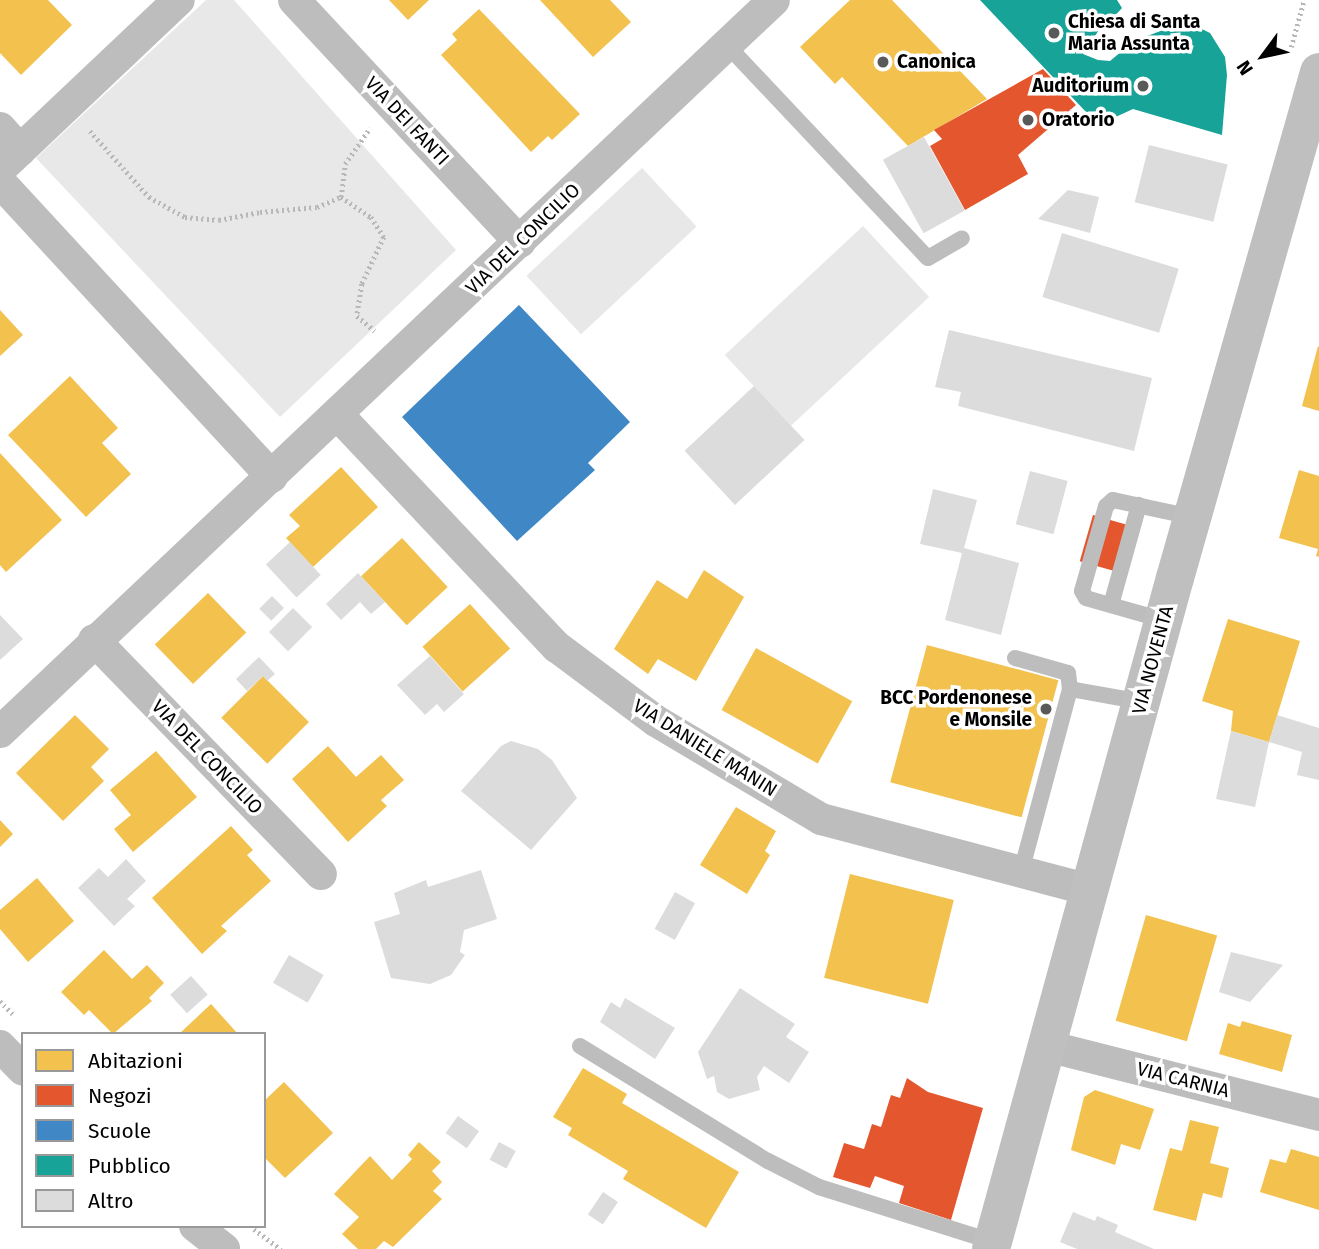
<!DOCTYPE html>
<style>
body{margin:0}
#map{position:relative;width:1319px;height:1249px;overflow:hidden;background:#fff;font-family:"Fira Sans",sans-serif}
div>[style]{position:absolute}
.green>*{inset:0;background:#e8e8e8;transform-origin:0 0}
.homes>*{inset:0;background:#f2c14e;transform-origin:0 0}
.shops>*{inset:0;background:#e4572e;transform-origin:0 0}
.schools>*{inset:0;background:#3f88c5}
.public>*{inset:0;background:#17a398}
.building>*{inset:0;background:#dcdcdc;transform-origin:0 0}
.path>*{height:4.5px;margin-top:-2.25px;transform-origin:0;background:repeating-linear-gradient(90deg,#b8b8b8 0 2px,transparent 0 5.5px)}
.lane>*{height:16px;margin:-8px;padding:0 8px;transform-origin:8px;border-radius:8px;background:#bdbdbd}
.street>*{height:32px;margin:-16px;padding:0 16px;transform-origin:16px;border-radius:16px;background:#bdbdbd}
.secondary>*{height:38px;margin:-19px;padding:0 19px;transform-origin:19px;border-radius:19px;background:#bfbfbf}
.dots>*{width:19px;height:19px;translate:-50% -50%;box-sizing:border-box;border:4px solid #fff;border-radius:50%}
span{translate:-50% -50%;white-space:nowrap;text-align:center;line-height:1.15;-webkit-text-stroke:7px #fff;paint-order:stroke}
.poi-label{font-size:19px;color:#000;font-weight:700}
.left{translate:0 -50%;text-align:left}
.right{translate:-100% -50%;text-align:right}
.street-label{font-size:19px;color:#000}
.legend{position:absolute;left:21px;top:1032px;width:245px;height:196px;box-sizing:border-box;background:#fff;border:2px solid #999;margin:0;padding:9px 12px;list-style:none;font-size:21px;color:#000}
.legend li{display:flex;align-items:center;gap:14px;height:35px}
.legend b{width:35px;border:2px solid #999}
.north{position:absolute;left:1228px;top:21px;width:70px;height:70px;-webkit-text-stroke:5px #fff;paint-order:stroke;rotate:237deg;font-size:19px;font-weight:700;line-height:28px;text-align:center;color:#000}
.north::after{content:'';display:block;margin:auto;width:24px;height:32px;background:#000;clip-path:polygon(50% 0,100% 100%,50% 72%,0 100%)}
</style>
<div id="map">
<div class="green">
<div style="clip-path:polygon(206px 0,234px 0,456px 250px,280px 417px,36px 158px)"></div>
<div style="left:642px;top:168px;width:80px;height:158px;rotate:47deg"></div>
<div style="left:863px;top:226px;width:97px;height:189px;rotate:47deg"></div>
</div>
<div class="homes">
<div style="clip-path:polygon(0 0,48px 0,72px 25px,21px 75px,0 53px)"></div>
<div style="clip-path:polygon(389px 0,429px 0,408px 20px)"></div>
<div style="clip-path:polygon(540px 0,610px 0,631px 22px,593px 57px)"></div>
<div style="clip-path:polygon(850px 0,892px 0,987px 99px,908px 146px,842px 77px,835px 84px,800px 47px)"></div>
<div style="clip-path:polygon(479px 9px,580px 114px,552px 140px,548px 136px,531px 152px,441px 55px,457px 40px,452px 34px)"></div>
<div style="clip-path:polygon(0 310px,23px 335px,0 356px)"></div>
<div style="clip-path:polygon(1318px 346px,1319px 347px,1319px 411px,1302px 406px)"></div>
<div style="clip-path:polygon(70px 376px,118px 428px,102px 443px,131px 474px,86px 517px,8px 435px)"></div>
<div style="clip-path:polygon(0 453px,62px 520px,6px 572px,0 565px)"></div>
<div style="clip-path:polygon(341px 467px,378px 507px,313px 567px,286px 538px,300px 526px,289px 515px)"></div>
<div style="clip-path:polygon(1299px 470px,1319px 476px,1319px 557px,1316px 556px,1318px 549px,1279px 538px)"></div>
<div style="left:402px;top:538px;width:67px;height:56px;rotate:47deg"></div>
<div style="clip-path:polygon(704px 570px,744px 597px,696px 681px,658px 659px,648px 674px,614px 649px,657px 580px,687px 599px)"></div>
<div style="left:208px;top:593px;width:55px;height:74px;rotate:46deg"></div>
<div style="left:470px;top:604px;width:60px;height:64px;rotate:48deg"></div>
<div style="clip-path:polygon(1228px 619px,1300px 641px,1269px 742px,1231px 731px,1233px 711px,1202px 701px)"></div>
<div style="left:927px;top:645px;width:136px;height:142px;rotate:15deg"></div>
<div style="left:756px;top:648px;width:110px;height:71px;rotate:29deg"></div>
<div style="left:263px;top:676px;width:65px;height:59px;rotate:45deg"></div>
<div style="clip-path:polygon(75px 715px,109px 749px,91px 767px,104px 781px,63px 821px,16px 773px)"></div>
<div style="clip-path:polygon(328px 746px,356px 777px,381px 755px,404px 780px,381px 800px,387px 806px,348px 842px,292px 779px)"></div>
<div style="clip-path:polygon(156px 751px,197px 797px,133px 852px,114px 829px,131px 815px,110px 790px)"></div>
<div style="clip-path:polygon(736px 807px,776px 831px,765px 851px,770px 855px,747px 894px,700px 865px)"></div>
<div style="clip-path:polygon(0 820px,13px 834px,0 847px)"></div>
<div style="clip-path:polygon(231px 826px,253px 850px,247px 855px,271px 881px,221px 926px,227px 931px,202px 954px,152px 898px)"></div>
<div style="left:850px;top:874px;width:107px;height:107px;rotate:14deg"></div>
<div style="clip-path:polygon(37px 878px,74px 921px,28px 962px,0 929px,0 910px)"></div>
<div style="left:1146px;top:915px;width:74px;height:110px;rotate:16deg"></div>
<div style="clip-path:polygon(104px 950px,132px 979px,147px 965px,164px 983px,149px 998px,152px 1001px,113px 1034px,89px 1010px,84px 1015px,61px 992px)"></div>
<div style="clip-path:polygon(211px 1004px,238px 1034px,179px 1034px)"></div>
<div style="clip-path:polygon(1242px 1021px,1292px 1035px,1282px 1072px,1219px 1054px,1228px 1023px,1240px 1027px)"></div>
<div style="clip-path:polygon(583px 1068px,627px 1094px,622px 1103px,739px 1172px,706px 1228px,623px 1179px,628px 1171px,568px 1135px,572px 1128px,553px 1117px)"></div>
<div style="clip-path:polygon(284px 1082px,333px 1133px,285px 1178px,264px 1157px,264px 1101px)"></div>
<div style="clip-path:polygon(1095px 1090px,1154px 1109px,1140px 1150px,1121px 1144px,1115px 1165px,1071px 1150px,1084px 1097px)"></div>
<div style="clip-path:polygon(1190px 1120px,1219px 1127px,1210px 1163px,1229px 1168px,1222px 1198px,1203px 1193px,1196px 1221px,1153px 1210px,1170px 1148px,1182px 1151px)"></div>
<div style="clip-path:polygon(419px 1142px,441px 1162px,432px 1171px,442px 1182px,433px 1191px,442px 1199px,393px 1247px,384px 1241px,376px 1249px,358px 1249px,342px 1234px,359px 1217px,334px 1194px,370px 1156px,392px 1180px,412px 1159px,408px 1155px)"></div>
<div style="clip-path:polygon(1291px 1149px,1319px 1157px,1319px 1210px,1260px 1192px,1270px 1159px,1286px 1163px)"></div>
</div>
<div class="shops">
<div style="clip-path:polygon(1043px 69px,1076px 105px,1018px 155px,1028px 174px,965px 210px,930px 146px,942px 139px,934px 130px)"></div>
<div style="left:1093px;top:515px;width:47px;height:48px;rotate:16deg"></div>
<div style="clip-path:polygon(907px 1078px,928px 1092px,983px 1108px,951px 1220px,899px 1203px,904px 1186px,875px 1176px,870px 1188px,833px 1177px,844px 1143px,864px 1149px,872px 1124px,881px 1127px,891px 1095px,900px 1098px)"></div>
</div>
<div class="schools">
<div style="clip-path:polygon(519px 305px,630px 422px,588px 463px,595px 470px,517px 541px,402px 417px)"></div>
</div>
<div class="public">
<div style="clip-path:polygon(980px 0,1117px 0,1122px 8px,1111px 20px,1107px 18px,1083px 54px,1098px 60px,1110px 61px,1122px 51px,1130px 51px,1134px 41px,1179px 24px,1196px 26px,1210px 33px,1225px 57px,1227px 75px,1222px 135px,1133px 109px,1109px 120px,1086px 112px)"></div>
</div>
<div class="building">
<div style="left:924px;top:137px;width:84px;height:47px;rotate:61deg"></div>
<div style="left:1149px;top:145px;width:81px;height:59px;rotate:14deg"></div>
<div style="clip-path:polygon(1068px 190px,1099px 197px,1090px 233px,1038px 219px)"></div>
<div style="left:1062px;top:233px;width:122px;height:67px;rotate:17deg"></div>
<div style="clip-path:polygon(949px 330px,1152px 378px,1134px 451px,958px 406px,961px 392px,935px 387px)"></div>
<div style="left:754px;top:386px;width:74px;height:95px;rotate:47deg"></div>
<div style="left:1030px;top:471px;width:39px;height:55px;rotate:15deg"></div>
<div style="clip-path:polygon(933px 489px,977px 500px,964px 548px,1019px 563px,1001px 635px,945px 620px,962px 553px,920px 544px)"></div>
<div style="left:290px;top:542px;width:45px;height:33px;rotate:47deg"></div>
<div style="clip-path:polygon(358px 573px,385px 602px,371px 614px,360px 602px,341px 620px,326px 604px)"></div>
<div style="left:272px;top:596px;width:17px;height:18px;rotate:45deg"></div>
<div style="left:293px;top:608px;width:27px;height:34px;rotate:45deg"></div>
<div style="clip-path:polygon(0 615px,23px 639px,0 660px)"></div>
<div style="clip-path:polygon(430px 656px,464px 694px,444px 712px,437px 704px,425px 715px,397px 685px)"></div>
<div style="clip-path:polygon(259px 657px,275px 674px,267px 681px,263px 676px,247px 691px,236px 679px)"></div>
<div style="clip-path:polygon(1277px 715px,1319px 728px,1319px 780px,1297px 775px,1302px 752px,1269px 742px,1255px 807px,1216px 799px,1231px 731px,1269px 742px)"></div>
<div style="clip-path:polygon(511px 741px,538px 749px,552px 760px,577px 798px,531px 850px,461px 791px,501px 746px)"></div>
<div style="clip-path:polygon(126px 859px,146px 881px,127px 899px,135px 906px,114px 926px,78px 888px,99px 868px,108px 877px)"></div>
<div style="clip-path:polygon(481px 870px,497px 919px,464px 930px,460px 952px,465px 955px,451px 975px,430px 984px,391px 978px,374px 922px,400px 914px,394px 893px,426px 880px,428px 887px)"></div>
<div style="left:675px;top:892px;width:23px;height:42px;rotate:29deg"></div>
<div style="clip-path:polygon(1231px 952px,1283px 965px,1250px 1002px,1219px 992px)"></div>
<div style="left:289px;top:955px;width:40px;height:32px;rotate:30deg"></div>
<div style="left:191px;top:976px;width:25px;height:28px;rotate:48deg"></div>
<div style="clip-path:polygon(740px 988px,795px 1024px,786px 1037px,809px 1052px,789px 1083px,764px 1066px,757px 1077px,760px 1090px,729px 1099px,717px 1092px,714px 1076px,707px 1079px,698px 1052px)"></div>
<div style="clip-path:polygon(625px 998px,675px 1028px,655px 1059px,600px 1022px,611px 1002px,620px 1008px)"></div>
<div style="left:458px;top:1116px;width:26px;height:21px;rotate:36deg"></div>
<div style="left:499px;top:1142px;width:19px;height:20px;rotate:28deg"></div>
<div style="left:603px;top:1192px;width:18px;height:27px;rotate:34deg"></div>
<div style="clip-path:polygon(1073px 1212px,1095px 1221px,1097px 1216px,1118px 1225px,1115px 1232px,1154px 1249px,1077px 1249px,1060px 1242px)"></div>
</div>
<div class="path">
<div style="left:1291px;top:47px;width:49px;rotate:-74.5deg"></div>
<div style="left:90px;top:131px;width:89px;rotate:48.2deg"></div>
<div style="left:149px;top:197px;width:41px;rotate:29.1deg"></div>
<div style="left:185px;top:217px;width:34px;rotate:5deg"></div>
<div style="left:219px;top:220px;width:42px;rotate:-11deg"></div>
<div style="left:260px;top:212px;width:57px;rotate:-5deg"></div>
<div style="left:317px;top:207px;width:26px;rotate:-23deg"></div>
<div style="left:341px;top:197px;width:33px;rotate:-83deg"></div>
<div style="left:345px;top:164px;width:44px;rotate:-55.2deg"></div>
<div style="left:341px;top:197px;width:36px;rotate:34deg"></div>
<div style="left:371px;top:217px;width:24px;rotate:57deg"></div>
<div style="left:384px;top:237px;width:52px;rotate:115.1deg"></div>
<div style="left:362px;top:284px;width:32px;rotate:99deg"></div>
<div style="left:357px;top:316px;width:23px;rotate:40deg"></div>
<div style="left:0;top:1001px;width:18px;rotate:45deg"></div>
<div style="left:254px;top:1229px;width:34px;rotate:37deg"></div>
</div>
<div class="lane">
<div style="left:726px;top:44px;width:294px;rotate:46.7deg"></div>
<div style="left:928px;top:258px;width:39px;rotate:-30deg"></div>
<div style="left:1111px;top:605px;width:104px;rotate:-74.4deg"></div>
<div style="left:1163px;top:620px;width:80px;rotate:-164.1deg"></div>
<div style="left:1086px;top:598px;width:8px;rotate:-120deg"></div>
<div style="left:1082px;top:591px;width:88px;rotate:-74.2deg"></div>
<div style="left:1106px;top:506px;width:9px;rotate:-41deg"></div>
<div style="left:1113px;top:500px;width:81px;rotate:12.1deg"></div>
<div style="left:1015px;top:658px;width:55px;rotate:15.8deg"></div>
<div style="left:1068px;top:673px;width:16px;rotate:83deg"></div>
<div style="left:1070px;top:689px;width:189px;rotate:105deg"></div>
<div style="left:1070px;top:689px;width:73px;rotate:10.2deg"></div>
<div style="left:580px;top:1046px;width:220px;rotate:31.5deg"></div>
<div style="left:768px;top:1161px;width:57px;rotate:27deg"></div>
<div style="left:819px;top:1187px;width:182px;rotate:17.5deg"></div>
</div>
<div class="street">
<div style="left:294px;top:0;width:331px;rotate:47deg"></div>
<div style="left:0;top:128px;width:30px;rotate:48deg"></div>
<div style="left:0;top:169px;width:246px;rotate:-43.4deg"></div>
<div style="left:0;top:182px;width:401px;rotate:47.3deg"></div>
<div style="left:338px;top:415px;width:319px;rotate:46.7deg"></div>
<div style="left:557px;top:647px;width:124px;rotate:36.8deg"></div>
<div style="left:656px;top:721px;width:192px;rotate:30.7deg"></div>
<div style="left:821px;top:819px;width:278px;rotate:14.8deg"></div>
<div style="left:94px;top:640px;width:326px;rotate:45.9deg"></div>
<div style="left:0;top:732px;width:1065px;rotate:-43.4deg"></div>
<div style="left:0;top:1046px;width:33px;rotate:46deg"></div>
<div style="left:1047px;top:1046px;width:281px;rotate:14.2deg"></div>
<div style="left:195px;top:1226px;width:37px;rotate:38deg"></div>
</div>
<div class="secondary">
<div style="left:991px;top:1249px;width:696px;rotate:-74.67deg"></div>
<div style="left:1175px;top:578px;width:526px;rotate:-74.11deg"></div>
</div>
<div class="dots">
<div style="left:1054px;top:33px;background:#595959"></div>
<div style="left:883px;top:62px;background:#595959"></div>
<div style="left:1143px;top:86px;background:#595959"></div>
<div style="left:1028px;top:120px;background:#595959"></div>
<div style="left:1046px;top:709px;background:#595959"></div>
</div>
<div class="poi-label">
<span class="left" style="left:1068px;top:33px">Chiesa di Santa<br>Maria Assunta</span>
<span class="left" style="left:897px;top:62px">Canonica</span>
<span class="right" style="left:1129px;top:86px">Auditorium</span>
<span class="left" style="left:1042px;top:120px">Oratorio</span>
<span class="right" style="left:1032px;top:709px">BCC Pordenonese<br>e Monsile</span>
</div>
<div class="street-label">
<span style="left:407px;top:121px;rotate:47deg">VIA DEI FANTI</span>
<span style="left:523px;top:239px;rotate:-44deg">VIA DEL CONCILIO</span>
<span style="left:1153px;top:660px;rotate:-75deg">VIA NOVENTA</span>
<span style="left:705px;top:748px;rotate:32deg">VIA DANIELE MANIN</span>
<span style="left:207px;top:757px;rotate:46deg">VIA DEL CONCILIO</span>
<span style="left:1183px;top:1080px;rotate:14deg">VIA CARNIA</span>
</div>
<ul class="legend">
<li><b style="height:19px;background:#f2c14e"></b>Abitazioni</li>
<li><b style="height:19px;background:#e4572e"></b>Negozi</li>
<li><b style="height:19px;background:#3f88c5"></b>Scuole</li>
<li><b style="height:19px;background:#17a398"></b>Pubblico</li>
<li><b style="height:19px;background:#dcdcdc"></b>Altro</li>
</ul>
<div class="north">N</div>
</div>
